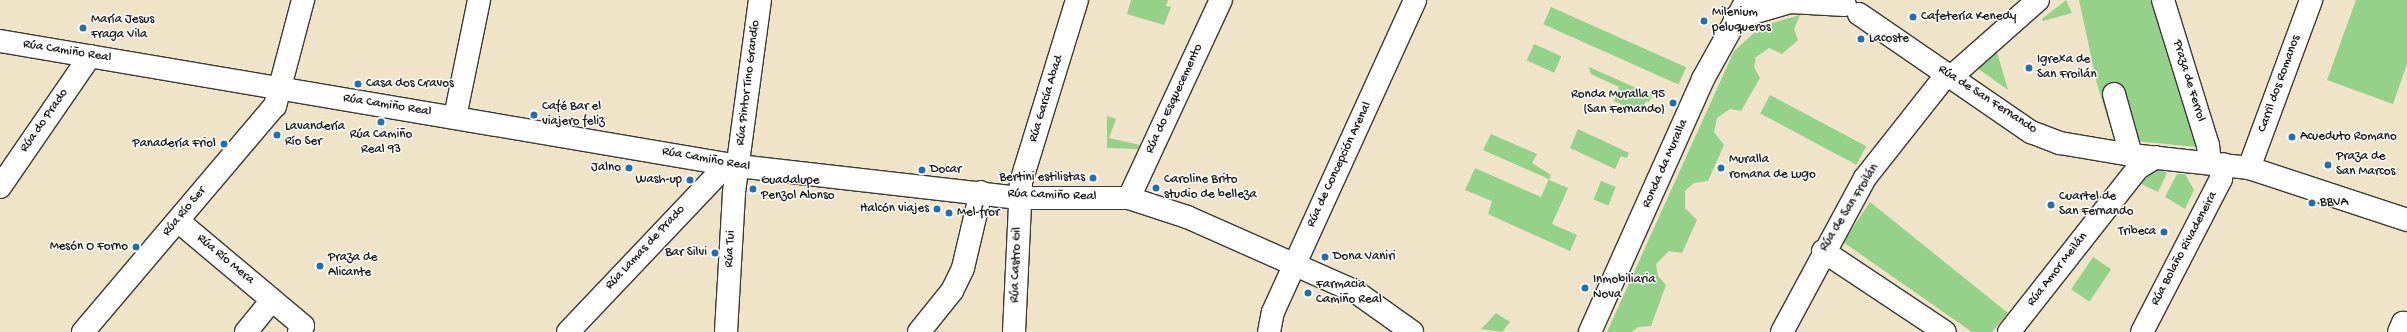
<!DOCTYPE html>
<meta charset="utf-8">
<style>
body{margin:0}
#map{position:relative;width:2407px;height:332px;overflow:hidden;background:#efe4c7;font-family:"Gochi Hand",sans-serif}
div>[style]{position:absolute}
.green>*{inset:0;background:#93d288;transform-origin:0 0}
.roads{filter:drop-shadow(1px 0 #3c3a36) drop-shadow(-1px 0 #3c3a36) drop-shadow(0 1px #3c3a36) drop-shadow(0 -1px #3c3a36)}
.minor>*{height:22px;margin:-11px;padding:0 11px;transform-origin:11px;border-radius:11px;background:#fff}
.dots>*{width:11px;height:11px;translate:-50% -50%;box-sizing:border-box;border:2px solid #fff;border-radius:50%}
span{translate:-50% -50%;white-space:nowrap;text-align:center;line-height:1.15;-webkit-text-stroke:3px #fff;paint-order:stroke}
.poi-label{font-size:13px;color:#1c1c1c}
.left{translate:0 -50%;text-align:left}
.right{translate:-100% -50%;text-align:right}
.street-label{font-size:13px;color:#1c1c1c}
</style>
<div id="map">
<div class="green">
<div style="clip-path:polygon(1131px 0,1168px 0,1166px 6px,1171px 7px,1164px 25px,1127px 14px)"></div>
<div style="clip-path:polygon(2066px 0,2072px 13px,2043px 21px,2042px 19px)"></div>
<div style="clip-path:polygon(2079px 0,2155px 0,2197px 147px,2114px 139px,2097px 84px)"></div>
<div style="clip-path:polygon(2356px 0,2407px 0,2407px 64px,2393px 104px,2327px 80px)"></div>
<div style="left:1551px;top:7px;width:148px;height:19px;rotate:24deg"></div>
<div style="clip-path:polygon(1800px 15px,1794px 29px,1798px 40px,1782px 54px,1769px 48px,1756px 57px,1754px 67px,1760px 78px,1741px 111px,1730px 109px,1717px 118px,1714px 132px,1724px 145px,1708px 181px,1694px 183px,1685px 191px,1685px 208px,1697px 220px,1682px 253px,1669px 251px,1656px 264px,1658px 276px,1666px 285px,1651px 326px,1638px 327px,1632px 332px,1607px 332px,1734px 51px,1762px 26px)"></div>
<div style="left:1534px;top:44px;width:30px;height:18px;rotate:24deg"></div>
<div style="clip-path:polygon(1995px 45px,2008px 90px,1973px 65px)"></div>
<div style="clip-path:polygon(1589px 67px,1652px 95px,1649px 102px,1646px 101px,1640px 113px,1614px 101px,1619px 87px,1591px 74px)"></div>
<div style="left:1770px;top:95px;width:109px;height:21px;rotate:28deg"></div>
<div style="clip-path:polygon(1107px 116px,1116px 119px,1109px 138px,1140px 145px,1138px 149px,1107px 148px)"></div>
<div style="clip-path:polygon(1578px 129px,1629px 153px,1627px 158px,1621px 156px,1615px 169px,1570px 148px)"></div>
<div style="clip-path:polygon(1491px 134px,1537px 154px,1532px 163px,1551px 175px,1549px 180px,1568px 188px,1552px 224px,1577px 235px,1570px 251px,1488px 214px,1492px 201px,1465px 190px,1475px 168px,1541px 197px,1549px 179px,1483px 150px)"></div>
<div style="clip-path:polygon(2157px 166px,2167px 173px,2158px 192px,2141px 184px)"></div>
<div style="clip-path:polygon(2177px 174px,2185px 174px,2194px 190px,2185px 209px,2165px 197px)"></div>
<div style="left:1601px;top:181px;width:16px;height:20px;rotate:22deg"></div>
<div style="clip-path:polygon(1870px 202px,2008px 313px,1992px 332px,1972px 332px,1843px 242px)"></div>
<div style="left:2093px;top:257px;width:22px;height:39px;rotate:34deg"></div>
<div style="clip-path:polygon(1496px 313px,1510px 322px,1502px 332px,1481px 329px)"></div>
</div>
<div class="roads">
<div class="minor">
<div style="left:2163px;top:0;width:152px;rotate:72.8deg"></div>
<div style="left:2208px;top:145px;width:18px;rotate:84deg"></div>
<div style="left:1859px;top:14px;width:209px;rotate:34.5deg"></div>
<div style="left:2031px;top:132px;width:31px;rotate:21deg"></div>
<div style="left:2060px;top:143px;width:72px;rotate:9.6deg"></div>
<div style="left:2131px;top:155px;width:119px;rotate:6.3deg"></div>
<div style="left:2249px;top:168px;width:166px;rotate:18.2deg"></div>
<div style="left:1735px;top:18px;width:57px;rotate:-16.2deg"></div>
<div style="left:1790px;top:2px;width:55px;rotate:3.1deg"></div>
<div style="left:0;top:41px;width:749px;rotate:9.61deg"></div>
<div style="left:738px;top:166px;width:283px;rotate:6.5deg"></div>
<div style="left:1019px;top:198px;width:110px"></div>
<div style="left:1129px;top:198px;width:61px;rotate:18.1deg"></div>
<div style="left:1187px;top:217px;width:185px;rotate:23.9deg"></div>
<div style="left:1356px;top:292px;width:69px;rotate:35.5deg"></div>
<div style="left:1951px;top:77px;width:116px;rotate:-41.5deg"></div>
<div style="left:2114px;top:94px;width:63px;rotate:74.4deg"></div>
<div style="left:455px;top:117px;width:119px;rotate:-78.4deg"></div>
<div style="left:2249px;top:168px;width:179px;rotate:-69.7deg"></div>
<div style="left:0;top:187px;width:159px;rotate:-55.5deg"></div>
<div style="left:1129px;top:198px;width:218px;rotate:-65.1deg"></div>
<div style="left:178px;top:221px;width:163px;rotate:40deg"></div>
<div style="left:303px;top:326px;width:7px;rotate:124deg"></div>
<div style="left:1823px;top:251px;width:146px;rotate:33.6deg"></div>
<div style="left:83px;top:332px;width:297px;rotate:-49.7deg"></div>
<div style="left:275px;top:106px;width:110px;rotate:-75.2deg"></div>
<div style="left:246px;top:332px;width:41px;rotate:-50.9deg"></div>
<div style="left:568px;top:332px;width:222px;rotate:-46.5deg"></div>
<div style="left:721px;top:171px;width:7px;rotate:-74deg"></div>
<div style="left:726px;top:332px;width:140px;rotate:-86.7deg"></div>
<div style="left:734px;top:192px;width:194px;rotate:-82.3deg"></div>
<div style="left:919px;top:332px;width:53px;rotate:-51.2deg"></div>
<div style="left:952px;top:291px;width:25px;rotate:-64deg"></div>
<div style="left:963px;top:268px;width:78px;rotate:-76.7deg"></div>
<div style="left:1014px;top:332px;width:150px;rotate:-87.3deg"></div>
<div style="left:1021px;top:182px;width:190px;rotate:-72.9deg"></div>
<div style="left:1269px;top:332px;width:20px;rotate:-79deg"></div>
<div style="left:1273px;top:312px;width:343px;rotate:-65.5deg"></div>
<div style="left:1590px;top:332px;width:277px;rotate:-65.9deg"></div>
<div style="left:1703px;top:79px;width:90px;rotate:-60.9deg"></div>
<div style="left:1782px;top:332px;width:175px;rotate:-61.7deg"></div>
<div style="left:1865px;top:178px;width:132px;rotate:-51.7deg"></div>
<div style="left:2009px;top:332px;width:209px;rotate:-51.8deg"></div>
<div style="left:2138px;top:168px;width:21px;rotate:-31deg"></div>
<div style="left:2142px;top:332px;width:172px;rotate:-62.7deg"></div>
<div style="left:2221px;top:179px;width:15px;rotate:-82deg"></div>
<div style="left:2399px;top:332px;width:10px;rotate:-66deg"></div>
<div style="left:2403px;top:323px;width:4px;rotate:14deg"></div>
</div>
</div>
<div class="dots">
<div style="left:1913px;top:17px;background:#1f6fb2"></div>
<div style="left:1704px;top:21px;background:#1f6fb2"></div>
<div style="left:83px;top:28px;background:#1f6fb2"></div>
<div style="left:1861px;top:39px;background:#1f6fb2"></div>
<div style="left:2029px;top:68px;background:#1f6fb2"></div>
<div style="left:358px;top:84px;background:#1f6fb2"></div>
<div style="left:1673px;top:103px;background:#1f6fb2"></div>
<div style="left:534px;top:115px;background:#1f6fb2"></div>
<div style="left:381px;top:122px;background:#1f6fb2"></div>
<div style="left:277px;top:135px;background:#1f6fb2"></div>
<div style="left:2292px;top:137px;background:#1f6fb2"></div>
<div style="left:224px;top:144px;background:#1f6fb2"></div>
<div style="left:2328px;top:165px;background:#1f6fb2"></div>
<div style="left:629px;top:168px;background:#1f6fb2"></div>
<div style="left:1721px;top:168px;background:#1f6fb2"></div>
<div style="left:922px;top:170px;background:#1f6fb2"></div>
<div style="left:1093px;top:178px;background:#1f6fb2"></div>
<div style="left:690px;top:180px;background:#1f6fb2"></div>
<div style="left:1156px;top:188px;background:#1f6fb2"></div>
<div style="left:753px;top:189px;background:#1f6fb2"></div>
<div style="left:2312px;top:203px;background:#1f6fb2"></div>
<div style="left:2051px;top:205px;background:#1f6fb2"></div>
<div style="left:937px;top:209px;background:#1f6fb2"></div>
<div style="left:949px;top:213px;background:#1f6fb2"></div>
<div style="left:2164px;top:232px;background:#1f6fb2"></div>
<div style="left:136px;top:247px;background:#1f6fb2"></div>
<div style="left:715px;top:253px;background:#1f6fb2"></div>
<div style="left:1325px;top:257px;background:#1f6fb2"></div>
<div style="left:320px;top:266px;background:#1f6fb2"></div>
<div style="left:1585px;top:288px;background:#1f6fb2"></div>
<div style="left:1308px;top:293px;background:#1f6fb2"></div>
</div>
<div class="poi-label">
<span class="left" style="left:1712px;top:21px">Milenium<br>peluqueros</span>
<span class="left" style="left:1921px;top:17px">Cafetería Kenedy</span>
<span class="left" style="left:91px;top:28px">María Jesus<br>Fraga Vila</span>
<span class="left" style="left:1869px;top:39px">Lacoste</span>
<span class="left" style="left:2037px;top:68px">Igrexa de<br>San Froilán</span>
<span class="left" style="left:366px;top:84px">Casa dos Cravos</span>
<span class="right" style="left:1665px;top:103px">Ronda Muralla 95<br>(San Fernando)</span>
<span class="left" style="left:542px;top:115px">Café Bar el<br>viajero feliz</span>
<span class="left" style="left:285px;top:135px">Lavandería<br>Río Ser</span>
<span style="left:381px;top:143px">Rúa Camiño<br>Real 93</span>
<span class="left" style="left:2300px;top:137px">Acueduto Romano</span>
<span class="right" style="left:216px;top:144px">Panadería Friol</span>
<span class="left" style="left:2336px;top:165px">Praza de<br>San Marcos</span>
<span class="left" style="left:1729px;top:168px">Muralla<br>romana de Lugo</span>
<span class="right" style="left:621px;top:168px">Jalno</span>
<span class="left" style="left:930px;top:170px">Docar</span>
<span class="right" style="left:1085px;top:178px">Bertini estilistas</span>
<span class="right" style="left:682px;top:180px">Wash-up</span>
<span class="left" style="left:1164px;top:188px">Caroline Brito<br>studio de belleza</span>
<span class="left" style="left:761px;top:189px">Guadalupe<br>Penzol Alonso</span>
<span class="left" style="left:2059px;top:205px">Cuartel de<br>San Fernando</span>
<span class="left" style="left:2320px;top:203px">BBVA</span>
<span class="right" style="left:929px;top:209px">Halcón viajes</span>
<span class="left" style="left:957px;top:213px">Mel-fror</span>
<span class="right" style="left:2156px;top:232px">Tribeca</span>
<span class="right" style="left:128px;top:247px">Mesón O Forno</span>
<span class="right" style="left:707px;top:253px">Bar Silvi</span>
<span class="left" style="left:1333px;top:257px">Dona Vaniri</span>
<span class="left" style="left:328px;top:266px">Praza de<br>Alicante</span>
<span class="left" style="left:1593px;top:288px">Inmobiliaria<br>Nova</span>
<span class="left" style="left:1316px;top:293px">Farmacia<br>Camiño Real</span>
</div>
<div class="street-label">
<span style="left:67px;top:52px;rotate:9deg">Rúa Camiño Real</span>
<span style="left:2188px;top:81px;rotate:73deg">Praza de Ferrol</span>
<span style="left:749px;top:83px;rotate:-83deg">Rúa Pintor Tino Grandío</span>
<span style="left:2280px;top:84px;rotate:-70deg">Carril dos Romanos</span>
<span style="left:1047px;top:99px;rotate:-73deg">Rúa García Abad</span>
<span style="left:1175px;top:99px;rotate:-65deg">Rúa do Esquecemento</span>
<span style="left:1987px;top:100px;rotate:33deg">Rúa de San Fernando</span>
<span style="left:387px;top:106px;rotate:9deg">Rúa Camiño Real</span>
<span style="left:45px;top:121px;rotate:-55deg">Rúa do Prado</span>
<span style="left:706px;top:160px;rotate:10deg">Rúa Camiño Real</span>
<span style="left:1666px;top:164px;rotate:-66deg">Ronda da Muralla</span>
<span style="left:1340px;top:165px;rotate:-65deg">Rúa de Concepción Arenal</span>
<span style="left:1052px;top:196px;rotate:2deg">Rúa Camiño Real</span>
<span style="left:1850px;top:208px;rotate:-58deg">Rúa de San Froilán</span>
<span style="left:185px;top:212px;rotate:-50deg">Rúa Río Ser</span>
<span style="left:646px;top:248px;rotate:-47deg">Rúa Lamas de Prado</span>
<span style="left:731px;top:249px;rotate:-87deg">Rúa Tui</span>
<span style="left:2185px;top:249px;rotate:-62deg">Rúa Bolaño Rivadeneira</span>
<span style="left:225px;top:260px;rotate:40deg">Rúa Río Mera</span>
<span style="left:1017px;top:265px;rotate:-88deg">Rúa Castro Gil</span>
<span style="left:2058px;top:270px;rotate:-52deg">Rúa Amor Meilán</span>
</div>
</div>
